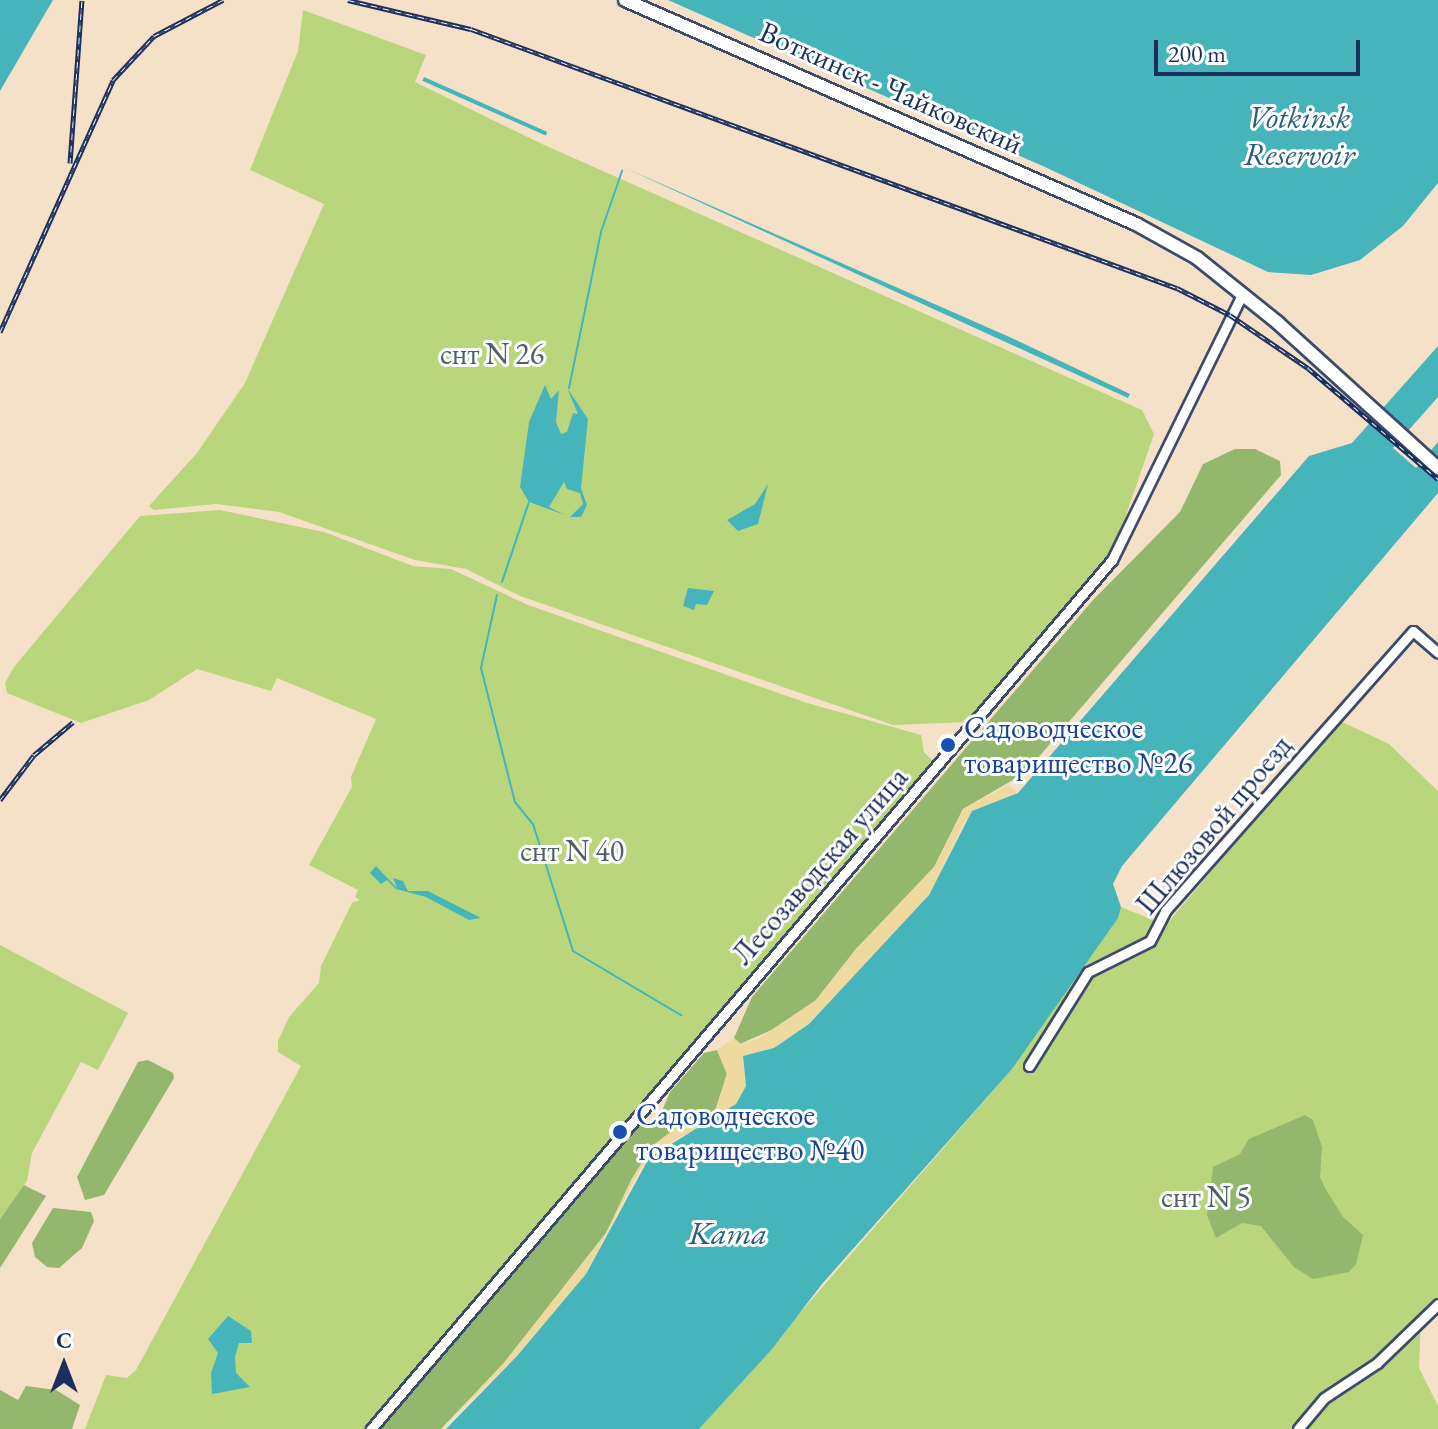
<!DOCTYPE html>
<meta charset="utf-8">
<style>
body{margin:0}
#map{position:relative;width:1438px;height:1429px;overflow:hidden;background:#f4e1c8;font-family:"EB Garamond",serif}
div>[style]{position:absolute}
.green>*{inset:0;background:#bad67c}
.forest>*{inset:0;background:#93b76c}
.sand>*{inset:0;background:#eeda9e}
.water>*{inset:0;background:#45b5bb;transform-origin:0 0}
.stream>*{height:2px;margin:-1px;padding:0 1px;transform-origin:1px;border-radius:1px;background:#45b5bb}
.roads{filter:drop-shadow(2px 0 #3c4a6e) drop-shadow(-2px 0 #3c4a6e) drop-shadow(0 2px #3c4a6e) drop-shadow(0 -2px #3c4a6e)}
.minor>*{height:9px;margin:-4.5px;padding:0 4.5px;transform-origin:4.5px;border-radius:4.5px;background:#fff}
.major>*{height:12px;margin:-6px;padding:0 6px;transform-origin:6px;border-radius:6px;background:#fff}
.rail>*{height:5px;margin-top:-2.5px;transform-origin:0;background:repeating-linear-gradient(90deg,#fff 0 6px,#1b2f5e 0 12px);box-sizing:border-box;border-block:2px solid #1b2f5e}
.dots>*{width:22px;height:22px;translate:-50% -50%;box-sizing:border-box;border:4px solid #fff;border-radius:50%}
span{translate:-50% -50%;white-space:nowrap;text-align:center;line-height:1.15;-webkit-text-stroke:6px #fff;paint-order:stroke}
.street-label{font-size:30px;color:#1b2f5e}
.park-label{font-size:30px;color:#4b6167}
.transit-label{font-size:30px;color:#164399}
.left{translate:0 -50%;text-align:left}
.water-label{font-size:32px;color:#2a5e7f;font-style:italic}
.north{position:absolute;left:24px;top:1325px;width:80px;height:80px;-webkit-text-stroke:6px #fff;paint-order:stroke;rotate:0deg;font-size:22px;font-weight:700;line-height:32px;text-align:center;color:#1b2f5e}
.north::after{content:'';display:block;margin:auto;width:28px;height:36px;background:#1b2f5e;clip-path:polygon(50% 0,100% 100%,50% 72%,0 100%)}
.scale{position:absolute;left:1154px;top:40px;width:206px;height:36px;box-sizing:border-box;border:4px solid #1b2f5e;border-top:0;padding-left:10px;font-size:24px;line-height:28px;white-space:nowrap;color:#1b2f5e;-webkit-text-stroke:6px #fff;paint-order:stroke}
</style>
<div id="map">
<div class="green">
<div style="clip-path:polygon(303px 10px,426px 55px,415px 82px,542px 144px,1142px 410px,1154px 434px,1115px 547px,969px 722px,893px 725px,520px 596px,466px 569px,415px 560px,279px 512px,216px 504px,154px 510px,149px 506px,197px 453px,245px 383px,324px 204px,250px 170px,298px 51px)"></div>
<div style="clip-path:polygon(220px 510px,324px 532px,413px 566px,451px 569px,528px 605px,804px 702px,921px 735px,924px 752px,934px 762px,364px 1429px,85px 1429px,106px 1375px,127px 1378px,136px 1370px,301px 1066px,278px 1052px,278px 1041px,289px 1017px,319px 983px,321px 966px,352px 903px,360px 900px,355px 897px,358px 890px,309px 865px,352px 787px,351px 777px,376px 719px,277px 678px,271px 691px,197px 669px,149px 700px,81px 723px,7px 693px,5px 683px,14px 667px,140px 516px)"></div>
<div style="clip-path:polygon(1338px 720px,1389px 744px,1438px 791px,1438px 1302px,1421px 1316px,1419px 1368px,1438px 1406px,1438px 1429px,699px 1429px,1012px 1069px,1121px 907px,1166px 925px)"></div>
<div style="clip-path:polygon(0 945px,128px 1013px,98px 1070px,81px 1062px,32px 1153px,27px 1181px,0 1219px)"></div>
</div>
<div class="forest">
<div style="clip-path:polygon(1235px 449px,1255px 449px,1280px 461px,1281px 475px,1025px 773px,963px 809px,934px 867px,856px 949px,816px 1000px,787px 1023px,740px 1044px,734px 1038px,752px 997px,1093px 600px,1180px 512px,1203px 464px)"></div>
<div style="clip-path:polygon(717px 1050px,727px 1074px,715px 1111px,687px 1120px,652px 1146px,606px 1233px,503px 1364px,441px 1429px,381px 1429px,578px 1193px,639px 1124px,659px 1118px,670px 1092px,704px 1053px)"></div>
<div style="clip-path:polygon(148px 1060px,173px 1073px,174px 1078px,104px 1195px,85px 1200px,77px 1177px,138px 1062px)"></div>
<div style="clip-path:polygon(1305px 1115px,1313px 1120px,1322px 1147px,1320px 1177px,1325px 1188px,1343px 1217px,1363px 1235px,1356px 1264px,1349px 1272px,1313px 1279px,1294px 1267px,1261px 1226px,1242px 1223px,1216px 1238px,1207px 1215px,1213px 1167px,1240px 1154px,1249px 1139px)"></div>
<div style="clip-path:polygon(24px 1185px,46px 1196px,0 1268px,0 1219px)"></div>
<div style="clip-path:polygon(53px 1208px,91px 1212px,94px 1221px,82px 1248px,59px 1268px,47px 1267px,35px 1257px,32px 1243px)"></div>
<div style="clip-path:polygon(26px 1386px,56px 1390px,80px 1405px,72px 1429px,0 1429px,0 1390px,18px 1400px)"></div>
</div>
<div class="sand">
<div style="clip-path:polygon(1009px 785px,1018px 793px,965px 821px,929px 895px,809px 1024px,774px 1048px,743px 1056px,746px 1086px,736px 1104px,710px 1124px,677px 1138px,641px 1167px,586px 1274px,517px 1356px,441px 1429px,503px 1364px,606px 1233px,631px 1180px,652px 1146px,687px 1120px,715px 1111px,727px 1074px,717px 1050px,734px 1038px,741px 1044px,758px 1039px,816px 1000px,856px 949px,934px 868px,963px 809px)"></div>
</div>
<div class="water">
<div style="clip-path:polygon(0 0,53px 0,0 91px)"></div>
<div style="clip-path:polygon(668px 0,1438px 0,1438px 183px,1403px 226px,1360px 260px,1311px 275px,1268px 272px,1045px 167px)"></div>
<div style="left:424px;top:77px;width:135px;height:4px;rotate:24deg"></div>
<div style="clip-path:polygon(623px 167px,1014px 339px,1130px 394px,1128px 398px)"></div>
<div style="clip-path:polygon(1438px 346px,1438px 397px,1393px 448px,1416px 468px,1438px 442px,1438px 493px,1122px 866px,1113px 884px,1121px 907px,1118px 918px,1012px 1069px,822px 1284px,772px 1349px,699px 1429px,446px 1429px,517px 1356px,586px 1274px,649px 1158px,736px 1104px,746px 1086px,743px 1056px,774px 1048px,809px 1024px,929px 895px,972px 811px,1018px 793px,1309px 456px,1352px 443px)"></div>
<div style="clip-path:polygon(545px 385px,551px 399px,559px 390px,556px 422px,561px 434px,567px 432px,573px 413px,578px 414px,567px 388px,588px 419px,581px 488px,587px 505px,581px 517px,570px 517px,583px 504px,580px 493px,567px 489px,564px 482px,549px 507px,565px 515px,529px 502px,520px 487px,529px 422px)"></div>
<div style="clip-path:polygon(768px 484px,758px 524px,738px 531px,727px 520px,755px 504px)"></div>
<div style="clip-path:polygon(688px 588px,714px 591px,707px 605px,696px 604px,694px 610px,683px 606px)"></div>
<div style="clip-path:polygon(376px 866px,397px 888px,393px 878px,403px 881px,408px 891px,428px 891px,481px 918px,469px 920px,426px 897px,396px 889px,387px 880px,381px 884px,370px 873px)"></div>
<div style="clip-path:polygon(228px 1316px,251px 1331px,252px 1343px,239px 1343px,235px 1357px,236px 1373px,250px 1387px,212px 1394px,211px 1373px,218px 1353px,208px 1339px)"></div>
</div>
<div class="stream">
<div style="left:569px;top:388px;width:159px;rotate:-78.4deg"></div>
<div style="left:601px;top:232px;width:65px;rotate:-71deg"></div>
<div style="left:502px;top:582px;width:84px;rotate:-71.4deg"></div>
<div style="left:497px;top:595px;width:75px;rotate:102.4deg"></div>
<div style="left:481px;top:668px;width:138px;rotate:75.8deg"></div>
<div style="left:515px;top:802px;width:28px;rotate:51deg"></div>
<div style="left:533px;top:824px;width:133px;rotate:72.5deg"></div>
<div style="left:573px;top:951px;width:126px;rotate:30.7deg"></div>
</div>
<div class="roads">
<div class="minor">
<div style="left:1029px;top:1066px;width:111px;rotate:-57.9deg"></div>
<div style="left:1088px;top:972px;width:69px;rotate:-26.6deg"></div>
<div style="left:1150px;top:941px;width:34px;rotate:-63deg"></div>
<div style="left:1165px;top:911px;width:374px;rotate:-48.5deg"></div>
<div style="left:1413px;top:631px;width:33px;rotate:41deg"></div>
<div style="left:371px;top:1429px;width:1142px;rotate:-49.55deg"></div>
<div style="left:1112px;top:560px;width:297px;rotate:-63.9deg"></div>
<div style="left:1298px;top:1429px;width:40px;rotate:-50deg"></div>
<div style="left:1324px;top:1398px;width:64px;rotate:-33.4deg"></div>
<div style="left:1377px;top:1363px;width:85px;rotate:-44deg"></div>
</div>
<div class="major">
<div style="left:625px;top:0;width:558px;rotate:23.67deg"></div>
<div style="left:1136px;top:224px;width:70px;rotate:29.1deg"></div>
<div style="left:1197px;top:258px;width:104px;rotate:38.7deg"></div>
<div style="left:1278px;top:323px;width:216px;rotate:42.2deg"></div>
</div>
</div>
<div class="rail">
<div style="left:348px;top:0;width:126px;rotate:13.3deg"></div>
<div style="left:471px;top:29px;width:752px;rotate:20.15deg"></div>
<div style="left:1177px;top:288px;width:59px;rotate:27deg"></div>
<div style="left:1230px;top:315px;width:94px;rotate:34.2deg"></div>
<div style="left:1308px;top:368px;width:171px;rotate:40.5deg"></div>
<div style="left:70px;top:163px;width:163px;rotate:-85.8deg"></div>
<div style="left:0;top:332px;width:276px;rotate:-65.8deg"></div>
<div style="left:113px;top:80px;width:60px;rotate:-47deg"></div>
<div style="left:154px;top:36px;width:78px;rotate:-27.6deg"></div>
<div style="left:0;top:800px;width:56px;rotate:-52.9deg"></div>
<div style="left:34px;top:755px;width:51px;rotate:-40.2deg"></div>
</div>
<div class="dots">
<div style="left:948px;top:745px;background:#1a4fb4"></div>
<div style="left:620px;top:1132px;background:#1a4fb4"></div>
</div>
<div class="street-label">
<span style="left:891px;top:88px;rotate:24deg">Воткинск - Чайковский</span>
<span style="left:1214px;top:825px;rotate:-50deg">Шлюзовой проезд</span>
<span style="left:820px;top:866px;rotate:-49deg">Лесозаводская улица</span>
</div>
<div class="park-label">
<span style="left:492px;top:354px">снт N 26</span>
<span style="left:572px;top:851px">снт N 40</span>
<span style="left:1206px;top:1197px">снт N 5</span>
</div>
<div class="transit-label">
<span class="left" style="left:964px;top:745px">Садоводческое<br>товарищество №26</span>
<span class="left" style="left:636px;top:1132px">Садоводческое<br>товарищество №40</span>
</div>
<div class="water-label">
<span style="left:1299px;top:136px">Votkinsk<br>Reservoir</span>
<span style="left:728px;top:1233px">Kama</span>
</div>
<div class="north">С</div>
<div class="scale">200 m</div>
</div>
